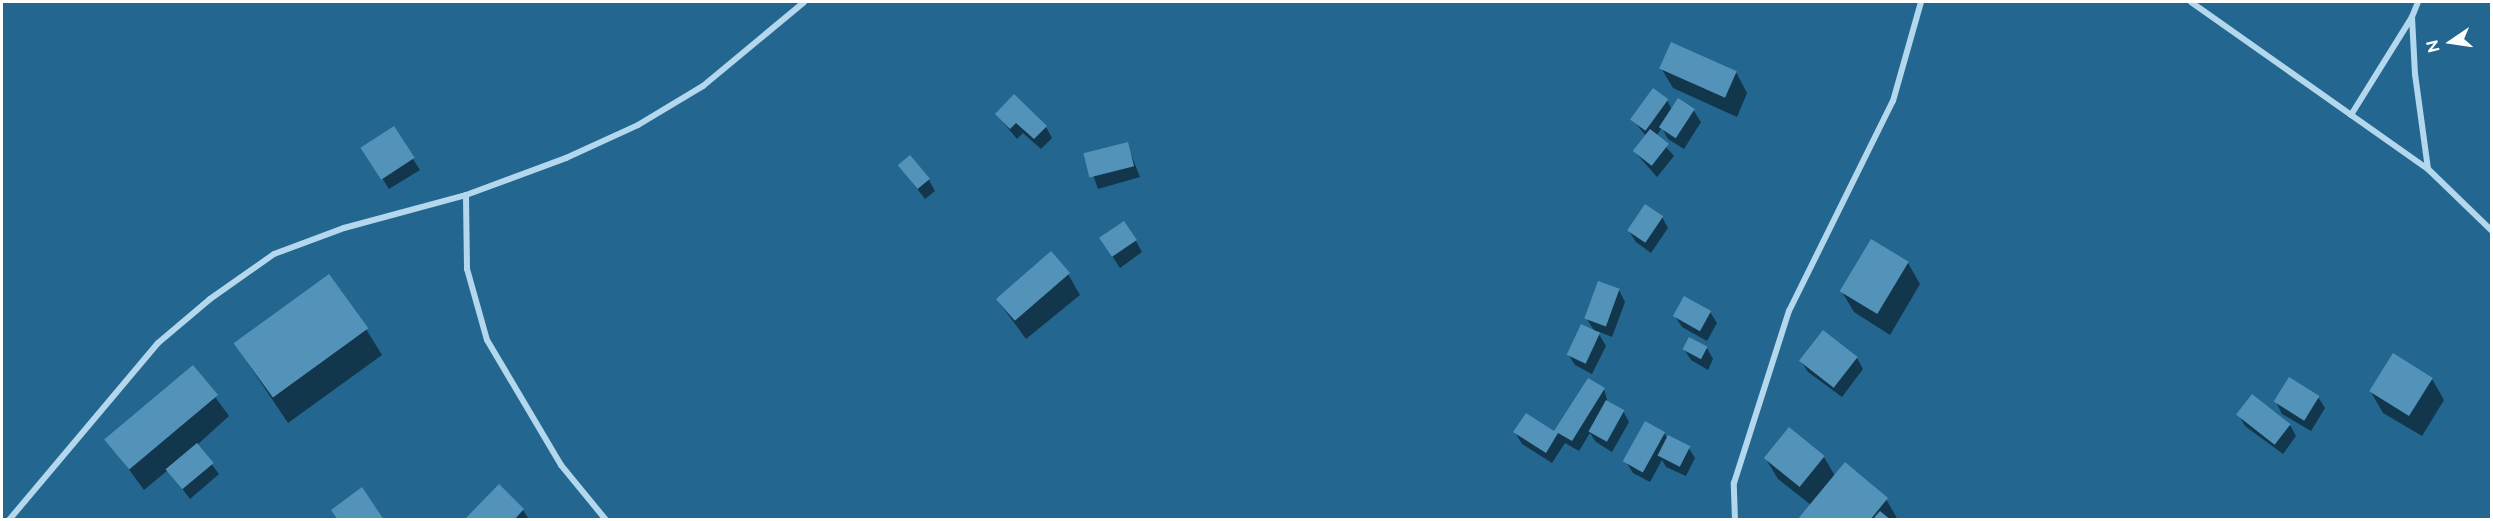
<!DOCTYPE html>
<style>
body{margin:0}
#map{position:relative;width:2493px;height:521px;overflow:hidden;background:#23668f;font-family:Raleway,sans-serif}
div>[style]{position:absolute}
.shadow>*{inset:0;background:#0007}
.building>*{inset:0;background:#5493b9;transform-origin:0 0}
.minor>*{height:6px;margin:-3px;padding:0 3px;transform-origin:3px;border-radius:3px;background:#b3d7ec}
span{translate:-50% -50%;white-space:nowrap;text-align:center;line-height:1.15;-webkit-text-stroke:4.5px #23668f;paint-order:stroke}
.frame{position:absolute;inset:0;border:3px solid #fff;pointer-events:none}
.north{position:absolute;left:2421px;top:12px;width:60px;height:60px;-webkit-text-stroke:4px #23668f;paint-order:stroke;rotate:257deg;font-size:16px;font-weight:700;line-height:24px;text-align:center;color:#fff}
.north::after{content:'';display:block;margin:auto;width:21px;height:27px;background:#fff;clip-path:polygon(50% 0,100% 100%,50% 72%,0 100%)}
</style>
<div id="map">
<div class="shadow">
<div style="clip-path:polygon(1661px 68px,1736px 72px,1747px 93px,1737px 117px,1673px 88px)"></div>
<div style="clip-path:polygon(1667px 100px,1672px 110px,1678px 100px,1694px 111px,1701px 122px,1684px 149px,1668px 139px,1662px 128px,1656px 136px,1674px 156px,1657px 177px,1634px 151px,1646px 136px,1633px 120px)"></div>
<div style="clip-path:polygon(997px 115px,1046px 127px,1052px 138px,1041px 149px,1023px 133px,1017px 139px)"></div>
<div style="clip-path:polygon(1127px 144px,1140px 177px,1098px 189px,1086px 155px)"></div>
<div style="clip-path:polygon(370px 159px,413px 159px,420px 170px,389px 189px)"></div>
<div style="clip-path:polygon(900px 166px,929px 180px,935px 191px,925px 199px)"></div>
<div style="clip-path:polygon(1662px 217px,1668px 228px,1651px 253px,1636px 242px,1629px 231px)"></div>
<div style="clip-path:polygon(1102px 240px,1136px 241px,1142px 252px,1120px 268px)"></div>
<div style="clip-path:polygon(1908px 263px,1920px 284px,1890px 335px,1854px 312px,1842px 292px)"></div>
<div style="clip-path:polygon(1068px 274px,1080px 295px,1026px 339px,996px 298px)"></div>
<div style="clip-path:polygon(1619px 290px,1625px 302px,1612px 337px,1597px 331px,1606px 346px,1592px 374px,1575px 365px,1568px 354px,1595px 332px,1587px 319px)"></div>
<div style="clip-path:polygon(1710px 312px,1717px 323px,1707px 341px,1682px 327px,1675px 316px)"></div>
<div style="clip-path:polygon(366px 329px,382px 355px,288px 423px,235px 344px)"></div>
<div style="clip-path:polygon(1707px 348px,1713px 359px,1708px 370px,1691px 360px,1684px 349px)"></div>
<div style="clip-path:polygon(1857px 358px,1863px 369px,1842px 397px,1808px 372px,1801px 361px)"></div>
<div style="clip-path:polygon(193px 367px,229px 416px,197px 445px,219px 474px,190px 499px,168px 470px,144px 490px,108px 441px)"></div>
<div style="clip-path:polygon(2432px 379px,2444px 400px,2422px 436px,2383px 413px,2371px 392px)"></div>
<div style="clip-path:polygon(1604px 389px,1608px 403px,1623px 411px,1629px 422px,1612px 452px,1596px 442px,1590px 433px,1579px 451px,1565px 443px,1552px 463px,1522px 444px,1515px 432px,1555px 433px)"></div>
<div style="clip-path:polygon(2318px 397px,2325px 408px,2311px 431px,2282px 414px,2276px 402px)"></div>
<div style="clip-path:polygon(2239px 415px,2290px 425px,2296px 436px,2283px 454px,2245px 426px)"></div>
<div style="clip-path:polygon(1664px 433px,1668px 440px,1688px 447px,1695px 458px,1686px 476px,1666px 467px,1662px 460px,1650px 482px,1633px 473px,1626px 462px)"></div>
<div style="clip-path:polygon(1824px 457px,1835px 476px,1886px 499px,1898px 520px,1799px 520px,1811px 505px,1778px 479px,1766px 459px)"></div>
<div style="clip-path:polygon(523px 510px,529px 520px,467px 519px)"></div>
</div>
<div class="building">
<div style="left:1671px;top:42px;width:72px;height:29px;rotate:24deg"></div>
<div style="left:1653px;top:88px;width:19px;height:39px;rotate:36deg"></div>
<div style="clip-path:polygon(1014px 94px,1047px 126px,1034px 139px,1016px 123px,1010px 129px,995px 114px)"></div>
<div style="left:1678px;top:98px;width:20px;height:35px;rotate:33deg"></div>
<div style="left:394px;top:126px;width:38px;height:40px;rotate:57deg"></div>
<div style="left:1650px;top:129px;width:24px;height:28px;rotate:38deg"></div>
<div style="left:1128px;top:142px;width:25px;height:46px;rotate:76deg"></div>
<div style="left:910px;top:155px;width:31px;height:16px;rotate:50deg"></div>
<div style="left:1645px;top:204px;width:22px;height:32px;rotate:34deg"></div>
<div style="left:1124px;top:221px;width:23px;height:30px;rotate:56deg"></div>
<div style="left:1871px;top:239px;width:44px;height:61px;rotate:31deg"></div>
<div style="left:1051px;top:251px;width:29px;height:73px;rotate:49deg"></div>
<div style="left:329px;top:274px;width:67px;height:118px;rotate:54deg"></div>
<div style="left:1598px;top:281px;width:23px;height:40px;rotate:20deg"></div>
<div style="left:1684px;top:296px;width:31px;height:23px;rotate:29deg"></div>
<div style="left:1581px;top:324px;width:21px;height:34px;rotate:25deg"></div>
<div style="left:1823px;top:330px;width:44px;height:39px;rotate:38deg"></div>
<div style="left:1689px;top:337px;width:21px;height:14px;rotate:28deg"></div>
<div style="left:2393px;top:353px;width:47px;height:45px;rotate:32deg"></div>
<div style="left:193px;top:365px;width:39px;height:116px;rotate:50deg"></div>
<div style="left:2289px;top:377px;width:36px;height:29px;rotate:32deg"></div>
<div style="clip-path:polygon(1588px 378px,1605px 388px,1572px 441px,1558px 433px,1546px 453px,1513px 432px,1526px 413px,1554px 431px)"></div>
<div style="left:2252px;top:394px;width:49px;height:26px;rotate:38deg"></div>
<div style="left:1606px;top:400px;width:21px;height:36px;rotate:29deg"></div>
<div style="left:1645px;top:421px;width:23px;height:46px;rotate:29deg"></div>
<div style="left:1789px;top:427px;width:46px;height:40px;rotate:39deg"></div>
<div style="left:1668px;top:435px;width:25px;height:23px;rotate:27deg"></div>
<div style="left:197px;top:443px;width:26px;height:41px;rotate:50deg"></div>
<div style="clip-path:polygon(1845px 462px,1888px 498px,1870px 520px,1797px 520px)"></div>
<div style="clip-path:polygon(499px 484px,524px 509px,514px 520px,464px 520px)"></div>
<div style="clip-path:polygon(362px 487px,384px 520px,338px 520px,331px 510px)"></div>
<div style="clip-path:polygon(1880px 511px,1891px 520px,1872px 520px)"></div>
</div>
<div class="minor">
<div style="left:2191px;top:2px;width:290px;rotate:35.2deg"></div>
<div style="left:2418px;top:2px;width:16px;rotate:112deg"></div>
<div style="left:2412px;top:17px;width:57px;rotate:87deg"></div>
<div style="left:2415px;top:74px;width:96px;rotate:82.2deg"></div>
<div style="left:2428px;top:169px;width:89px;rotate:44.1deg"></div>
<div style="left:2351px;top:115px;width:115px;rotate:-58.1deg"></div>
<div style="left:9px;top:520px;width:231px;rotate:-49.9deg"></div>
<div style="left:158px;top:343px;width:68px;rotate:-40.2deg"></div>
<div style="left:210px;top:299px;width:78px;rotate:-35.1deg"></div>
<div style="left:274px;top:254px;width:75px;rotate:-20.4deg"></div>
<div style="left:344px;top:228px;width:126px;rotate:-15.1deg"></div>
<div style="left:606px;top:520px;width:71px;rotate:-129.3deg"></div>
<div style="left:561px;top:465px;width:145px;rotate:-120.6deg"></div>
<div style="left:487px;top:340px;width:74px;rotate:-105.7deg"></div>
<div style="left:467px;top:269px;width:74px;rotate:-90.8deg"></div>
<div style="left:466px;top:195px;width:107px;rotate:-20.3deg"></div>
<div style="left:566px;top:158px;width:79px;rotate:-24.6deg"></div>
<div style="left:638px;top:125px;width:76px;rotate:-31deg"></div>
<div style="left:703px;top:86px;width:131px;rotate:-39.7deg"></div>
<div style="left:1735px;top:520px;width:37px;rotate:-92deg"></div>
<div style="left:1734px;top:483px;width:181px;rotate:-72.3deg"></div>
<div style="left:1789px;top:311px;width:234px;rotate:-63.7deg"></div>
<div style="left:1893px;top:101px;width:103px;rotate:-74.2deg"></div>
</div>
<div class="frame"></div>
<div class="north">N</div>
</div>
